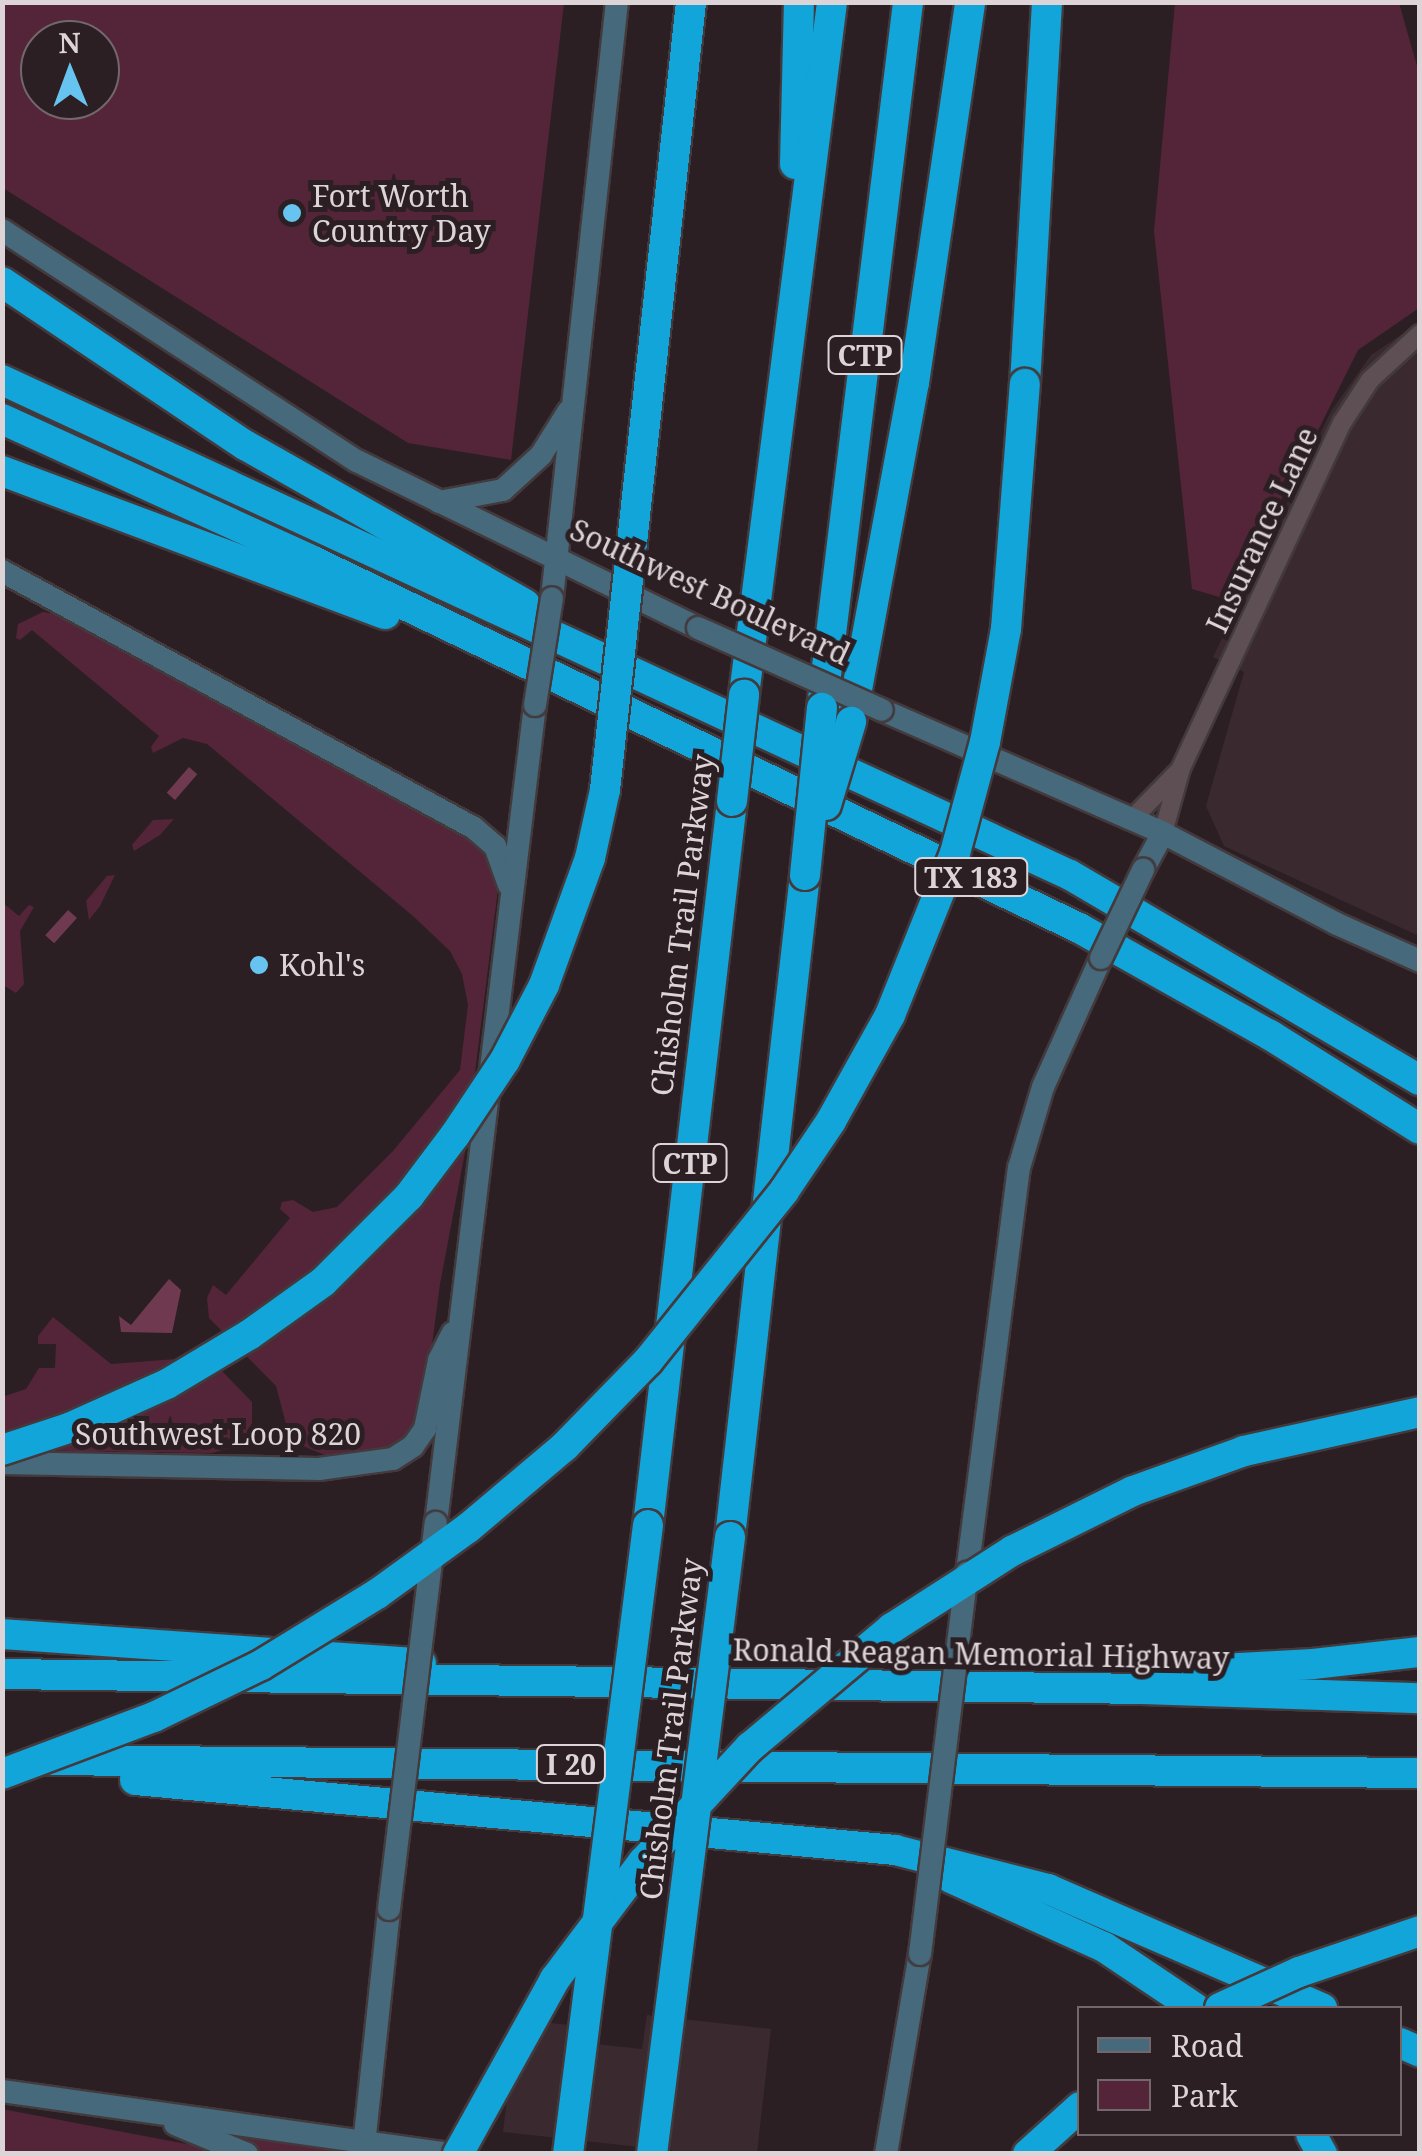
<!DOCTYPE html>
<style>
body{margin:0}
#map{position:relative;width:1422px;height:2156px;overflow:hidden;background:#2b1f23;font-family:"Noto Serif",serif}
div>[style]{position:absolute}
.built>*{inset:0;background:#3b2930}
.green>*{inset:0;background:#542539}
.forest>*{inset:0;background:#6f3a50;transform-origin:0 0}
.roads{filter:drop-shadow(2px 0 #433a3d) drop-shadow(-2px 0 #433a3d) drop-shadow(0 2px #433a3d) drop-shadow(0 -2px #433a3d)}
.street>*{height:18px;margin:-9px;padding:0 9px;transform-origin:9px;border-radius:9px;background:#5d4f54}
.secondary>*{height:22px;margin:-11px;padding:0 11px;transform-origin:11px;border-radius:11px;background:#46697c}
.highway>*{height:30px;margin:-15px;padding:0 15px;transform-origin:15px;border-radius:15px;background:#11a5da}
.bridges{filter:drop-shadow(2px 0 #433a3d) drop-shadow(-2px 0 #433a3d) drop-shadow(0 2px #433a3d) drop-shadow(0 -2px #433a3d)}
.secondary-bridge>*{height:22px;margin:-11px;padding:0 11px;transform-origin:11px;border-radius:11px;background:#46697c}
.highway-bridge>*{height:30px;margin:-15px;padding:0 15px;transform-origin:15px;border-radius:15px;background:#11a5da}
.dots>*{width:28px;height:28px;translate:-50% -50%;box-sizing:border-box;border:5px solid #2b1f23;border-radius:50%}
span{translate:-50% -50%;white-space:nowrap;text-align:center;line-height:1.15;-webkit-text-stroke:10px #2b1f23;paint-order:stroke}
.shield-label span{padding:2px 8px;background:#2b1f23;border:2px solid;border-radius:8px;-webkit-text-stroke-width:0}
.shield-label{font-size:28px;color:#dcd4d6;font-weight:700}
.poi-label{font-size:30px;color:#dcd4d6}
.left{translate:0 -50%;text-align:left}
.street-label{font-size:30px;color:#dcd4d6}
.frame{position:absolute;inset:0;border:5px solid #dcd4d6;pointer-events:none}
.legend{position:absolute;left:1077px;top:2006px;width:325px;height:130px;box-sizing:border-box;background:#2b1f23;border:2px solid #72676b;margin:0;padding:12px 18px;list-style:none;font-size:30px;color:#dcd4d6}
.legend li{display:flex;align-items:center;gap:20px;height:50px}
.legend b{width:50px;border:2px solid #72676b}
.north{position:absolute;left:20px;top:20px;width:100px;height:100px;box-sizing:border-box;background:#2b1f23;border:2px solid #72676b;border-radius:50%;rotate:359deg;font-size:28px;font-weight:700;line-height:40px;text-align:center;color:#dcd4d6}
.north::after{content:'';display:block;margin:auto;width:35px;height:45px;background:#67c4f0;clip-path:polygon(50% 0,100% 100%,50% 72%,0 100%)}
</style>
<div id="map">
<div class="built">
<div style="clip-path:polygon(1419px 323px,1419px 936px,1224px 846px,1206px 806px,1244px 672px,1213px 657px,1331px 411px,1371px 355px)"></div>
<div style="clip-path:polygon(647px 2015px,771px 2029px,757px 2153px,693px 2153px,503px 2132px,516px 2019px,578px 2026px,577px 2042px,642px 2049px)"></div>
</div>
<div class="green">
<div style="clip-path:polygon(evenodd,2px 3px,564px 3px,511px 460px,408px 443px,3px 188px,2px 3px,100px 40px,100px 100px,40px 100px,40px 40px,100px 40px)"></div>
<div style="clip-path:polygon(1175px 3px,1399px 3px,1419px 73px,1419px 308px,1358px 350px,1233px 601px,1192px 589px,1154px 231px)"></div>
<div style="clip-path:polygon(43px 612px,57px 614px,467px 832px,486px 850px,498px 889px,465px 1152px,440px 1284px,424px 1406px,410px 1434px,394px 1447px,363px 1457px,327px 1456px,303px 1446px,286px 1424px,276px 1386px,209px 1318px,207px 1298px,213px 1285px,226px 1295px,290px 1218px,280px 1209px,282px 1202px,293px 1200px,313px 1212px,337px 1207px,393px 1151px,460px 1070px,468px 1005px,462px 974px,450px 951px,413px 916px,207px 744px,183px 738px,153px 753px,151px 747px,159px 736px,32px 630px,20px 640px,16px 638px,18px 624px)"></div>
<div style="clip-path:polygon(174px 819px,160px 835px,134px 851px,132px 845px,153px 820px)"></div>
<div style="clip-path:polygon(115px 875px,100px 906px,89px 920px,86px 901px,107px 876px)"></div>
<div style="clip-path:polygon(3px 903px,19px 916px,29px 905px,34px 907px,20px 931px,24px 984px,16px 993px,3px 985px)"></div>
<div style="clip-path:polygon(53px 1317px,111px 1364px,189px 1358px,220px 1369px,252px 1402px,252px 1423px,245px 1436px,230px 1448px,212px 1453px,3px 1450px,2px 1397px,26px 1389px,39px 1368px,55px 1368px,56px 1344px,38px 1344px,38px 1336px)"></div>
<div style="clip-path:polygon(2px 2109px,197px 2146px,222px 2153px,3px 2153px)"></div>
<div style="clip-path:polygon(144px 2111px,364px 2141px,363px 2153px,247px 2153px)"></div>
</div>
<div class="forest">
<div style="left:189px;top:767px;width:11px;height:34px;rotate:41deg"></div>
<div style="left:68px;top:910px;width:12px;height:34px;rotate:42deg"></div>
<div style="clip-path:polygon(169px 1279px,181px 1290px,172px 1333px,121px 1332px,119px 1316px,131px 1325px)"></div>
</div>
<div class="roads">
<div class="street">
<div style="left:1131px;top:820px;width:67px;rotate:-45.6deg"></div>
<div style="left:1163px;top:833px;width:67px;rotate:-74.5deg"></div>
<div style="left:1181px;top:768px;width:381px;rotate:-65deg"></div>
<div style="left:1342px;top:423px;width:51px;rotate:-56.9deg"></div>
<div style="left:1370px;top:380px;width:68px;rotate:-42.6deg"></div>
</div>
<div class="secondary">
<div style="left:2px;top:230px;width:424px;rotate:33.1deg"></div>
<div style="left:357px;top:461px;width:380px;rotate:26.1deg"></div>
<div style="left:439px;top:502px;width:65px;rotate:-10.6deg"></div>
<div style="left:503px;top:490px;width:52px;rotate:-42.6deg"></div>
<div style="left:541px;top:455px;width:51px;rotate:-57.9deg"></div>
<div style="left:2px;top:571px;width:537px;rotate:28.57deg"></div>
<div style="left:474px;top:828px;width:28px;rotate:41deg"></div>
<div style="left:495px;top:846px;width:41px;rotate:70.3deg"></div>
<div style="left:552px;top:598px;width:600px;rotate:-83.78deg"></div>
<div style="left:882px;top:710px;width:307px;rotate:23.6deg"></div>
<div style="left:1163px;top:833px;width:196px;rotate:27.6deg"></div>
<div style="left:1337px;top:924px;width:91px;rotate:24deg"></div>
<div style="left:1143px;top:870px;width:42px;rotate:-61.6deg"></div>
<div style="left:2px;top:1463px;width:317px;rotate:1.1deg"></div>
<div style="left:319px;top:1469px;width:75px;rotate:-7.7deg"></div>
<div style="left:393px;top:1459px;width:24px;rotate:-33deg"></div>
<div style="left:413px;top:1446px;width:21px;rotate:-55deg"></div>
<div style="left:425px;top:1429px;width:70px;rotate:-78.5deg"></div>
<div style="left:439px;top:1360px;width:30px;rotate:-63deg"></div>
<div style="left:436px;top:1523px;width:824px;rotate:-83.1deg"></div>
<div style="left:967px;top:1573px;width:408px;rotate:-82.7deg"></div>
<div style="left:1019px;top:1168px;width:84px;rotate:-73.5deg"></div>
<div style="left:1043px;top:1087px;width:141px;rotate:-65.8deg"></div>
<div style="left:2px;top:2091px;width:455px;rotate:8deg"></div>
<div style="left:175px;top:2124px;width:78px;rotate:22.6deg"></div>
<div style="left:363px;top:2154px;width:246px;rotate:-83.9deg"></div>
<div style="left:886px;top:2154px;width:203px;rotate:-80.4deg"></div>
</div>
<div class="highway">
<div style="left:795px;top:164px;width:162px;rotate:-88.6deg"></div>
<div style="left:2px;top:282px;width:293px;rotate:33.9deg"></div>
<div style="left:245px;top:445px;width:322px;rotate:29.6deg"></div>
<div style="left:2px;top:380px;width:1177px;rotate:24.87deg"></div>
<div style="left:1070px;top:875px;width:406px;rotate:30.4deg"></div>
<div style="left:1025px;top:384px;width:383px;rotate:-86.7deg"></div>
<div style="left:2px;top:419px;width:342px;rotate:24.5deg"></div>
<div style="left:313px;top:561px;width:849px;rotate:25.6deg"></div>
<div style="left:1079px;top:928px;width:219px;rotate:29.3deg"></div>
<div style="left:1270px;top:1035px;width:177px;rotate:32.1deg"></div>
<div style="left:2px;top:471px;width:409px;rotate:20.5deg"></div>
<div style="left:744px;top:695px;width:699px;rotate:-82.76deg"></div>
<div style="left:822px;top:708px;width:711px;rotate:-83.05deg"></div>
<div style="left:851px;top:722px;width:345px;rotate:-79.5deg"></div>
<div style="left:914px;top:383px;width:385px;rotate:-81.6deg"></div>
<div style="left:648px;top:1525px;width:729px;rotate:-83.38deg"></div>
<div style="left:730px;top:1537px;width:666px;rotate:-83.54deg"></div>
<div style="left:2px;top:1634px;width:420px;rotate:4deg"></div>
<div style="left:2px;top:1674px;width:1140px;rotate:0.75deg"></div>
<div style="left:1142px;top:1689px;width:278px;rotate:1.9deg"></div>
<div style="left:1168px;top:1678px;width:17px;rotate:-24deg"></div>
<div style="left:1184px;top:1671px;width:129px;rotate:-3.1deg"></div>
<div style="left:1313px;top:1664px;width:108px;rotate:-6.4deg"></div>
<div style="left:40px;top:1760px;width:1380px;rotate:0.54deg"></div>
<div style="left:135px;top:1780px;width:763px;rotate:5.26deg"></div>
<div style="left:895px;top:1850px;width:158px;rotate:14.3deg"></div>
<div style="left:1048px;top:1889px;width:299px;rotate:23.5deg"></div>
<div style="left:951px;top:1878px;width:168px;rotate:24.3deg"></div>
<div style="left:1104px;top:1947px;width:110px;rotate:33.8deg"></div>
<div style="left:1400px;top:2043px;width:22px;rotate:24deg"></div>
<div style="left:1311px;top:2134px;width:23px;rotate:61deg"></div>
<div style="left:1028px;top:2154px;width:70px;rotate:-42.1deg"></div>
</div>
</div>
<div class="bridges">
<div class="secondary-bridge">
<div style="left:698px;top:628px;width:201px;rotate:24deg"></div>
<div style="left:535px;top:705px;width:108px;rotate:-81deg"></div>
<div style="left:1101px;top:958px;width:98px;rotate:-64.5deg"></div>
<div style="left:389px;top:1909px;width:389px;rotate:-83.1deg"></div>
<div style="left:920px;top:1954px;width:384px;rotate:-83deg"></div>
</div>
<div class="highway-bridge">
<div style="left:732px;top:801px;width:107px;rotate:-83.5deg"></div>
<div style="left:826px;top:805px;width:87px;rotate:-73.2deg"></div>
<div style="left:805px;top:875px;width:168px;rotate:-84.2deg"></div>
<div style="left:2px;top:1450px;width:71px;rotate:-18.2deg"></div>
<div style="left:69px;top:1428px;width:107px;rotate:-24.2deg"></div>
<div style="left:167px;top:1384px;width:96px;rotate:-30.9deg"></div>
<div style="left:249px;top:1335px;width:91px;rotate:-35.6deg"></div>
<div style="left:323px;top:1282px;width:122px;rotate:-45deg"></div>
<div style="left:409px;top:1196px;width:76px;rotate:-53deg"></div>
<div style="left:455px;top:1135px;width:90px;rotate:-56.3deg"></div>
<div style="left:505px;top:1060px;width:85px;rotate:-62.5deg"></div>
<div style="left:544px;top:985px;width:135px;rotate:-70.1deg"></div>
<div style="left:590px;top:858px;width:70px;rotate:-77.6deg"></div>
<div style="left:605px;top:790px;width:793px;rotate:-83.77deg"></div>
<div style="left:2px;top:1774px;width:162px;rotate:-20.6deg"></div>
<div style="left:154px;top:1717px;width:119px;rotate:-25.9deg"></div>
<div style="left:261px;top:1665px;width:136px;rotate:-31.5deg"></div>
<div style="left:377px;top:1594px;width:112px;rotate:-36deg"></div>
<div style="left:468px;top:1528px;width:127px;rotate:-40.2deg"></div>
<div style="left:565px;top:1446px;width:119px;rotate:-45.7deg"></div>
<div style="left:648px;top:1361px;width:218px;rotate:-51.3deg"></div>
<div style="left:784px;top:1191px;width:84px;rotate:-56.1deg"></div>
<div style="left:831px;top:1121px;width:121px;rotate:-60.9deg"></div>
<div style="left:890px;top:1015px;width:175px;rotate:-68.1deg"></div>
<div style="left:955px;top:853px;width:115px;rotate:-74.9deg"></div>
<div style="left:985px;top:742px;width:115px;rotate:-79.5deg"></div>
<div style="left:1006px;top:629px;width:246px;rotate:-85.6deg"></div>
<div style="left:1220px;top:2008px;width:87px;rotate:-24.5deg"></div>
<div style="left:1299px;top:1972px;width:128px;rotate:-18.7deg"></div>
<div style="left:458px;top:2154px;width:200px;rotate:-61deg"></div>
<div style="left:555px;top:1979px;width:146px;rotate:-53.1deg"></div>
<div style="left:643px;top:1862px;width:157px;rotate:-47.1deg"></div>
<div style="left:750px;top:1747px;width:185px;rotate:-40deg"></div>
<div style="left:892px;top:1628px;width:143px;rotate:-32.7deg"></div>
<div style="left:1012px;top:1551px;width:135px;rotate:-26.4deg"></div>
<div style="left:1133px;top:1491px;width:118px;rotate:-19.8deg"></div>
<div style="left:1244px;top:1451px;width:180px;rotate:-12.5deg"></div>
<div style="left:568px;top:2154px;width:634px;rotate:-82.75deg"></div>
<div style="left:652px;top:2154px;width:622px;rotate:-82.79deg"></div>
</div>
</div>
<div class="dots">
<div style="left:292px;top:213px;background:#67c4f0"></div>
<div style="left:259px;top:965px;background:#67c4f0"></div>
</div>
<div class="shield-label">
<span style="left:865px;top:355px">CTP</span>
<span style="left:971px;top:877px">TX 183</span>
<span style="left:690px;top:1163px">CTP</span>
<span style="left:571px;top:1764px">I 20</span>
</div>
<div class="poi-label">
<span class="left" style="left:312px;top:213px">Fort Worth<br>Country Day</span>
<span class="left" style="left:279px;top:965px">Kohl's</span>
</div>
<div class="street-label">
<span style="left:1262px;top:530px;rotate:-65deg">Insurance Lane</span>
<span style="left:710px;top:592px;rotate:25deg">Southwest Boulevard</span>
<span style="left:682px;top:925px;rotate:-83deg">Chisholm Trail Parkway</span>
<span style="left:218px;top:1434px">Southwest Loop 820</span>
<span style="left:981px;top:1654px;rotate:1deg">Ronald Reagan Memorial Highway</span>
<span style="left:671px;top:1729px;rotate:-83deg">Chisholm Trail Parkway</span>
</div>
<div class="frame"></div>
<ul class="legend">
<li><b style="height:12px;background:#46697c"></b>Road</li>
<li><b style="height:28px;background:#542539"></b>Park</li>
</ul>
<div class="north">N</div>
</div>
